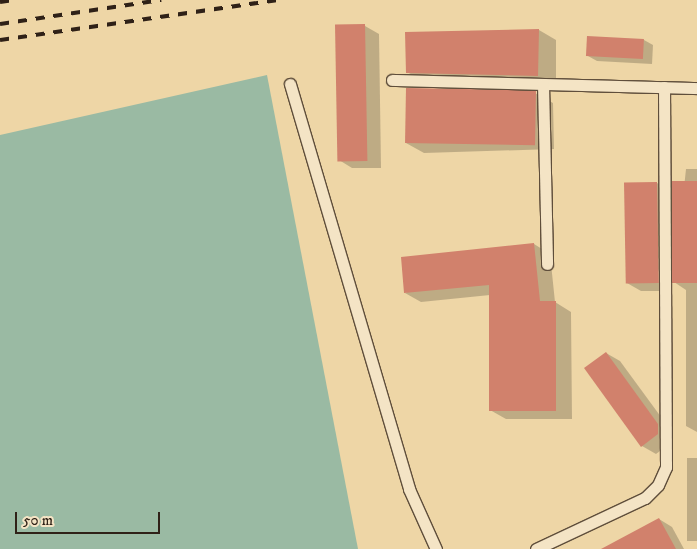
<!DOCTYPE html>
<style>
body{margin:0}
#map{position:relative;width:697px;height:549px;overflow:hidden;background:#eed6a6;font-family:"IM FELL DW Pica",serif}
div>[style]{position:absolute}
.water>*{inset:0;background:#9abaa3}
.shadow>*{inset:0;background:#0003;transform-origin:0 0}
.building>*{inset:0;background:#d1816c;transform-origin:0 0}
.roads{filter:drop-shadow(1px 0 #5f4e3b) drop-shadow(-1px 0 #5f4e3b) drop-shadow(0 1px #5f4e3b) drop-shadow(0 -1px #5f4e3b)}
.service>*{height:11px;margin:-5.5px;padding:0 5.5px;transform-origin:5.5px;border-radius:5.5px;background:#f4e4c5}
.rail>*{height:4px;margin-top:-2px;transform-origin:0;background:repeating-linear-gradient(90deg,#2f2117 0 9px,transparent 0 18px)}
span{translate:-50% -50%;white-space:nowrap;text-align:center;line-height:1.15;-webkit-text-stroke:4px #f4e4c5;paint-order:stroke}
.scale{position:absolute;left:15px;top:512px;width:145px;height:22px;box-sizing:border-box;border:2px solid #2f2117;border-top:0;padding-left:6px;font-size:15px;line-height:18px;white-space:nowrap;color:#2f2117;-webkit-text-stroke:4px #f4e4c5;paint-order:stroke}
</style>
<div id="map">
<div class="water">
<div style="clip-path:polygon(267px 75px,358px 549px,0 549px,0 135px)"></div>
</div>
<div class="shadow">
<div style="clip-path:polygon(336px 26px,365px 26px,379px 34px,381px 168px,352px 168px,339px 160px)"></div>
<div style="clip-path:polygon(539px 30px,556px 40px,556px 86px,425px 82px,407px 72px)"></div>
<div style="clip-path:polygon(589px 37px,644px 40px,653px 45px,652px 64px,597px 61px,588px 56px)"></div>
<div style="clip-path:polygon(407px 89px,535px 93px,553px 103px,554px 149px,424px 153px,406px 143px)"></div>
<div style="clip-path:polygon(686px 169px,697px 169px,697px 432px,686px 426px,686px 290px,674px 282px)"></div>
<div style="clip-path:polygon(657px 183px,670px 191px,671px 291px,641px 291px,627px 283px)"></div>
<div style="clip-path:polygon(534px 244px,550px 254px,555px 302px,571px 312px,572px 419px,506px 419px,490px 410px,490px 295px,421px 302px,405px 293px)"></div>
<div style="clip-path:polygon(606px 353px,620px 361px,672px 432px,672px 442px,656px 454px,642px 446px)"></div>
<div style="left:687px;top:458px;width:10px;height:83px"></div>
<div style="clip-path:polygon(659px 519px,672px 527px,684px 549px,604px 549px)"></div>
</div>
<div class="building">
<div style="left:365px;top:24px;width:137px;height:30px;rotate:89deg"></div>
<div style="clip-path:polygon(539px 29px,538px 76px,406px 73px,405px 32px)"></div>
<div style="left:587px;top:36px;width:57px;height:20px;rotate:3deg"></div>
<div style="left:406px;top:88px;width:130px;height:55px;rotate:1deg"></div>
<div style="left:697px;top:181px;width:102px;height:25px;rotate:90deg"></div>
<div style="left:657px;top:182px;width:101px;height:33px;rotate:89deg"></div>
<div style="clip-path:polygon(534px 243px,540px 301px,556px 301px,556px 411px,489px 411px,489px 285px,404px 293px,401px 257px)"></div>
<div style="clip-path:polygon(606px 352px,658px 424px,658px 434px,641px 447px,584px 368px)"></div>
<div style="clip-path:polygon(659px 518px,676px 549px,601px 549px)"></div>
</div>
<div class="roads">
<div class="service">
<div style="left:392px;top:80px;width:305px;rotate:1.5deg"></div>
<div style="left:290px;top:84px;width:422px;rotate:73.6deg"></div>
<div style="left:409px;top:489px;width:66px;rotate:65.8deg"></div>
<div style="left:543px;top:84px;width:180px;rotate:88.7deg"></div>
<div style="left:536px;top:549px;width:120px;rotate:-25.1deg"></div>
<div style="left:645px;top:498px;width:18px;rotate:-45deg"></div>
<div style="left:658px;top:485px;width:20px;rotate:-66deg"></div>
<div style="left:666px;top:467px;width:380px;rotate:-90.3deg"></div>
</div>
</div>
<div class="rail">
<div style="left:0;top:2px;width:14px;rotate:-8deg"></div>
<div style="left:0;top:24px;width:163px;rotate:-8.5deg"></div>
<div style="left:0;top:40px;width:281px;rotate:-8.2deg"></div>
</div>
<div class="scale">50 m</div>
</div>
